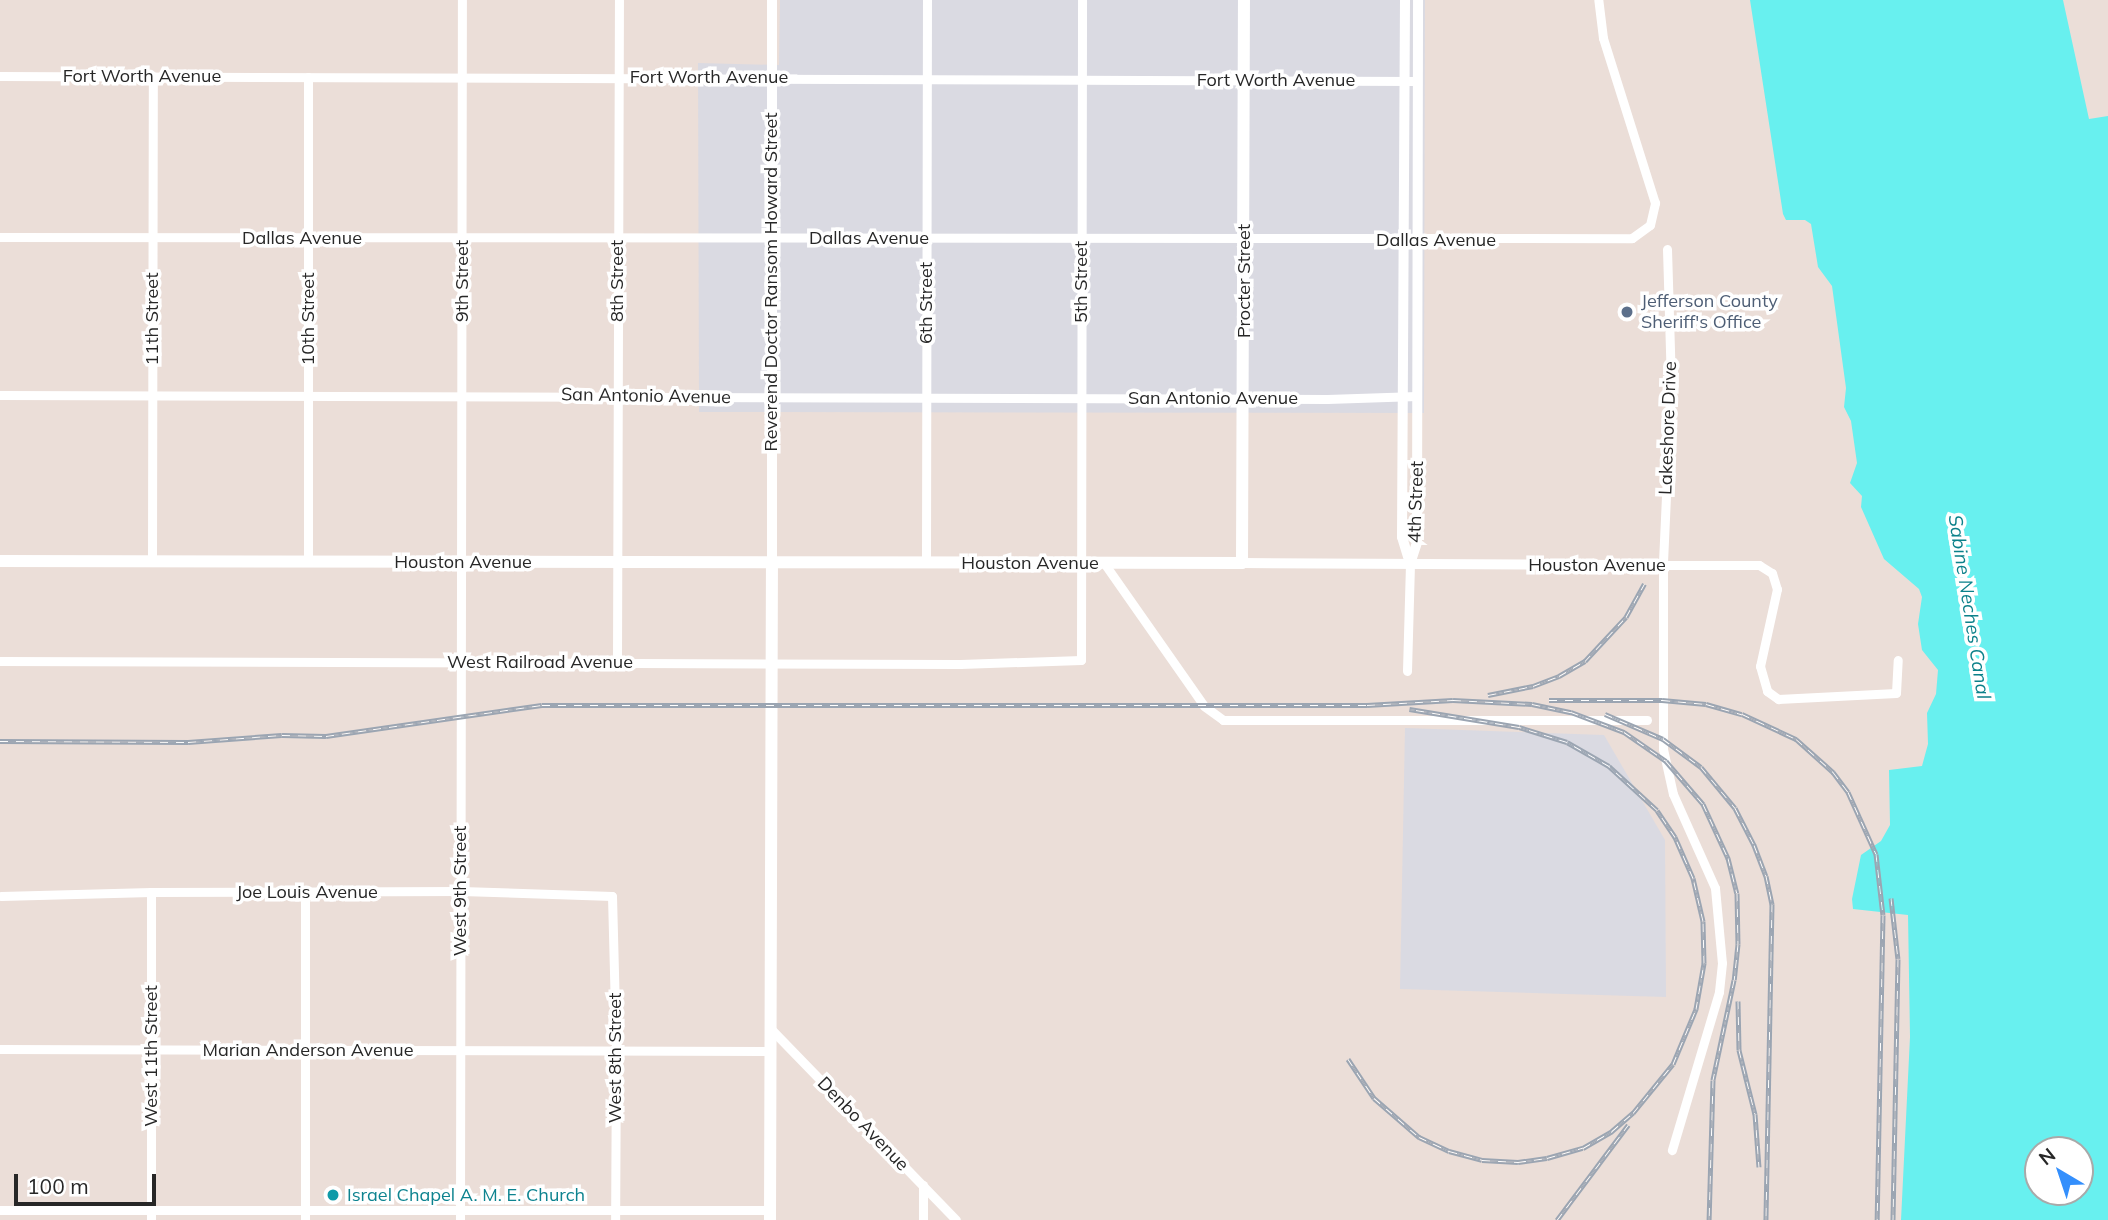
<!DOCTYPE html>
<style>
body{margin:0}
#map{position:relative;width:2108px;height:1220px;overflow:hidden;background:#ebded8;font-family:Mulish,sans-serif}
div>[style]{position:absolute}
.industrial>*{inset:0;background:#dadae2}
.water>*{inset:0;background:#68f0ef}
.minor>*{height:9px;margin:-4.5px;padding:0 4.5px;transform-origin:4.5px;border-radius:4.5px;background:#fff}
.tertiary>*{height:10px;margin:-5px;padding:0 5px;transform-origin:5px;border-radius:5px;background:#fff}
.secondary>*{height:12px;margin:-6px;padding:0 6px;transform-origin:6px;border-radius:6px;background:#fff}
.rail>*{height:5px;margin-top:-2.5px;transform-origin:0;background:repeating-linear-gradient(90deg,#fff 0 8px,#9ba5b2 0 16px);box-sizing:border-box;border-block:2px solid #9ba5b2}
.dots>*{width:19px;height:19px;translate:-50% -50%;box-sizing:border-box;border:4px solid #fff;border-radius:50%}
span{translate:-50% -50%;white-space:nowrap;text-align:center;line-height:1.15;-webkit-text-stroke:7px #fff;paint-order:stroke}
.street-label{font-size:18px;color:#272727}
.service-label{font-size:18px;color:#4e5e75}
.left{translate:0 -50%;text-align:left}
.culture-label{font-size:18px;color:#0d838f}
.water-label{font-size:19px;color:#0c818a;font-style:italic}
.north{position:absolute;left:2024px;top:1136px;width:70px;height:70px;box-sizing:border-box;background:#fff;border:2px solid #a9a9a9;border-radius:50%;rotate:321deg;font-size:19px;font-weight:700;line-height:28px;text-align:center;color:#272727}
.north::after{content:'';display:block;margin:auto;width:24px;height:32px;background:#348ffc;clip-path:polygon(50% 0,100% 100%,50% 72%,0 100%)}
.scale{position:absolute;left:14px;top:1174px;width:142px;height:32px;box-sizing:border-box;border:4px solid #272727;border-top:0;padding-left:9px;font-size:21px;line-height:24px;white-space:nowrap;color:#272727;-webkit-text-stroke:5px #fff;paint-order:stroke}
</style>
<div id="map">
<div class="industrial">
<div style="clip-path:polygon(780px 0,1425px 0,1424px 413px,699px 412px,698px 63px,779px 65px)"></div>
<div style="clip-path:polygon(1405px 728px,1604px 735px,1665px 840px,1666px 997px,1400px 989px)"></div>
</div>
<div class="water">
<div style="clip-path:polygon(evenodd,1750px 0,2063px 0,2089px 119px,2108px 116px,2108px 1220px,1901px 1220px,1910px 1037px,1908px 915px,1853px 909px,1852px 899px,1861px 855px,1881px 841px,1890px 825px,1889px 770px,1922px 766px,1928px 744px,1927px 713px,1936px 694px,1938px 670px,1922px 650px,1918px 624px,1922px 597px,1919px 589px,1884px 559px,1861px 507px,1862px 496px,1850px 483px,1857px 463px,1851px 421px,1844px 407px,1846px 388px,1832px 286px,1818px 267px,1811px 224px,1805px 220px,1786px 220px,1783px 214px,1750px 0,2038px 1150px,2080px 1150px,2080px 1192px,2038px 1192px,2038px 1150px)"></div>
</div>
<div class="minor">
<div style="left:0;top:76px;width:1417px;rotate:0.2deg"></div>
<div style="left:0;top:237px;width:1632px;rotate:0.04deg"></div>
<div style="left:1632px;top:238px;width:22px;rotate:-36deg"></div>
<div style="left:1650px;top:225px;width:23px;rotate:-77deg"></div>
<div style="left:1655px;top:203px;width:173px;rotate:-107.5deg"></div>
<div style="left:1603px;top:38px;width:38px;rotate:-97deg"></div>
<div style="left:1667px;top:249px;width:137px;rotate:88.3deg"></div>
<div style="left:1671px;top:386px;width:179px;rotate:92.6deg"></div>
<div style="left:1663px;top:565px;width:184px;rotate:90deg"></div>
<div style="left:1663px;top:749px;width:46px;rotate:77.5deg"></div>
<div style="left:1673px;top:794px;width:103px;rotate:65.9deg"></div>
<div style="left:1715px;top:888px;width:75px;rotate:84.7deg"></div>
<div style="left:1722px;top:963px;width:29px;rotate:96deg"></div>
<div style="left:1719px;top:992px;width:165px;rotate:106.6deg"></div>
<div style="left:0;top:395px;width:1327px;rotate:0.17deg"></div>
<div style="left:1327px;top:399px;width:90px;rotate:-1.9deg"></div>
<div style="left:152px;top:562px;width:486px;rotate:-89.9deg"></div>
<div style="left:308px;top:562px;width:485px;rotate:-90deg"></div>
<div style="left:926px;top:563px;width:563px;rotate:-89.9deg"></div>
<div style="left:1104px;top:563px;width:174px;rotate:55deg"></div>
<div style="left:1204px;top:706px;width:24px;rotate:36deg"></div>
<div style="left:1223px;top:720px;width:424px"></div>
<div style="left:1663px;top:565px;width:96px"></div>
<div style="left:1759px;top:565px;width:15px;rotate:32deg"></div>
<div style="left:1772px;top:573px;width:17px;rotate:73deg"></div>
<div style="left:1777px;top:589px;width:79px;rotate:102.4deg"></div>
<div style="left:1760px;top:666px;width:26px;rotate:74deg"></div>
<div style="left:1767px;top:691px;width:14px;rotate:36deg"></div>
<div style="left:1778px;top:699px;width:118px;rotate:-2.9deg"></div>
<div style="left:1896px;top:693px;width:33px;rotate:-87deg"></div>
<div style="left:0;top:661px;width:960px;rotate:0.18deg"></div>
<div style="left:960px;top:664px;width:121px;rotate:-1.9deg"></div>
<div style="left:1081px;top:660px;width:660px;rotate:-89.91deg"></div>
<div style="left:617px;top:662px;width:662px;rotate:-89.83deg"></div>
<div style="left:1407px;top:671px;width:107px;rotate:-88.4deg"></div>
<div style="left:151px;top:892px;width:328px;rotate:90deg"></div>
<div style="left:305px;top:892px;width:328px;rotate:90deg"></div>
<div style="left:1px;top:896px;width:150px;rotate:-1.5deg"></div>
<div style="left:151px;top:892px;width:310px;rotate:-0.2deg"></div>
<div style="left:461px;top:891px;width:151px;rotate:1.9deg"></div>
<div style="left:612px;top:896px;width:156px;rotate:88.5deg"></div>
<div style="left:616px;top:1052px;width:168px;rotate:90.3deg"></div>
<div style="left:770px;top:1028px;width:267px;rotate:45.9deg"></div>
<div style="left:0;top:1049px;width:770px;rotate:0.15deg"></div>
<div style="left:0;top:1210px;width:770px"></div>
<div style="left:460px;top:1220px;width:1220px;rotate:-89.91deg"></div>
<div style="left:923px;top:1220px;width:35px;rotate:-90deg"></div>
</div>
<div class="tertiary">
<div style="left:772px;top:0;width:563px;rotate:90deg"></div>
<div style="left:1405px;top:0;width:537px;rotate:90.32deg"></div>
<div style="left:1402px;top:537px;width:28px;rotate:73deg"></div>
<div style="left:1242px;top:563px;width:421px;rotate:0.3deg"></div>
<div style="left:1410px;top:564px;width:23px;rotate:-72deg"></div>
<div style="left:1417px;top:542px;width:542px;rotate:-89.89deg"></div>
</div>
<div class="secondary">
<div style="left:0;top:561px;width:1242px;rotate:0.09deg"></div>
<div style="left:1242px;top:563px;width:563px;rotate:-89.8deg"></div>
<div style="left:770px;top:1220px;width:657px;rotate:-89.83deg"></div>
</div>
<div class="rail">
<div style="left:1488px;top:695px;width:46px;rotate:-11.3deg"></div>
<div style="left:1533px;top:686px;width:28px;rotate:-21deg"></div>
<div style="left:1559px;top:676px;width:30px;rotate:-30deg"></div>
<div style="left:1585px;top:661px;width:60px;rotate:-47deg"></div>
<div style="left:1626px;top:617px;width:38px;rotate:-61deg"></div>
<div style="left:1549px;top:700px;width:113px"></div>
<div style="left:1662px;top:700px;width:44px;rotate:5.2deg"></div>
<div style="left:1706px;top:704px;width:37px;rotate:16deg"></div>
<div style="left:1742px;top:714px;width:60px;rotate:24.8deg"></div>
<div style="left:1796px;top:739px;width:50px;rotate:41.7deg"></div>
<div style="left:1833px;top:772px;width:25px;rotate:53deg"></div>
<div style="left:1848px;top:792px;width:68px;rotate:65.7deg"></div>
<div style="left:1876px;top:854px;width:61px;rotate:83.5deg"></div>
<div style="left:1883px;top:915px;width:305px;rotate:91.1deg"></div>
<div style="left:1605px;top:714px;width:63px;rotate:23.3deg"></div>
<div style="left:1663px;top:739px;width:47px;rotate:36.4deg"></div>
<div style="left:1701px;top:767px;width:53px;rotate:50.3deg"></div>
<div style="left:1735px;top:808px;width:42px;rotate:62.8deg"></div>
<div style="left:1754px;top:845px;width:33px;rotate:69deg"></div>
<div style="left:1766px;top:876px;width:29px;rotate:78deg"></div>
<div style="left:1772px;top:904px;width:316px;rotate:91.1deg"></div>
<div style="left:0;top:741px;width:188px;rotate:0.3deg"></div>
<div style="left:188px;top:742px;width:94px;rotate:-4.3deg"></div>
<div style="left:282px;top:735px;width:44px;rotate:1.3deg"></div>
<div style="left:326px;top:736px;width:218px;rotate:-8.2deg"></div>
<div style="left:542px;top:705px;width:825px"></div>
<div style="left:1367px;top:705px;width:86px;rotate:-3.3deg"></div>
<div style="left:1453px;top:700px;width:79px;rotate:2.9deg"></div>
<div style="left:1532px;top:704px;width:40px;rotate:12deg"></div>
<div style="left:1571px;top:712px;width:57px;rotate:20.7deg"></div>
<div style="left:1624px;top:732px;width:51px;rotate:34.6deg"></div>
<div style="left:1666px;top:761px;width:57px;rotate:49.3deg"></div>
<div style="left:1703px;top:804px;width:60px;rotate:65.2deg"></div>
<div style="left:1728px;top:858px;width:36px;rotate:76deg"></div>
<div style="left:1737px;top:893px;width:51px;rotate:88.9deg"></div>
<div style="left:1738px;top:944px;width:36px;rotate:96deg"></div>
<div style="left:1734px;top:980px;width:102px;rotate:101.9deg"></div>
<div style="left:1713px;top:1080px;width:140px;rotate:91.6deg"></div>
<div style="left:1891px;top:898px;width:61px;rotate:83.5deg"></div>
<div style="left:1898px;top:959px;width:261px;rotate:91.1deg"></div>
<div style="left:1738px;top:1001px;width:49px;rotate:88.8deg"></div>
<div style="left:1739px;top:1050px;width:66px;rotate:76deg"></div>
<div style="left:1755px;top:1114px;width:53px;rotate:85.7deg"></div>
<div style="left:1348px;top:1059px;width:47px;rotate:56.3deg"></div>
<div style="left:1374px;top:1098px;width:60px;rotate:40.9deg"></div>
<div style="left:1419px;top:1137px;width:33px;rotate:25deg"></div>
<div style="left:1449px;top:1151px;width:34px;rotate:15deg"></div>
<div style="left:1482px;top:1160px;width:36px;rotate:3deg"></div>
<div style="left:1518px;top:1162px;width:29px;rotate:-8deg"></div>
<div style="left:1547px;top:1158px;width:37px;rotate:-16deg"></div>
<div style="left:1583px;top:1148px;width:34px;rotate:-30deg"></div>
<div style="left:1612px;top:1131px;width:28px;rotate:-41deg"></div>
<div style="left:1633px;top:1113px;width:63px;rotate:-50.8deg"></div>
<div style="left:1673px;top:1064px;width:60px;rotate:-67.3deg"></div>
<div style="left:1696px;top:1009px;width:47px;rotate:-80.1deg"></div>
<div style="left:1704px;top:963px;width:42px;rotate:-91.4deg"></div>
<div style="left:1703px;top:921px;width:44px;rotate:-103.1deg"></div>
<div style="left:1693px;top:878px;width:45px;rotate:-113.7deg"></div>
<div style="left:1675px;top:837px;width:32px;rotate:-124deg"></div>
<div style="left:1657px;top:810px;width:65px;rotate:-137.5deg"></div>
<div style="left:1609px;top:766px;width:48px;rotate:-150.3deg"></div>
<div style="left:1567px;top:742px;width:50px;rotate:-162.6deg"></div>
<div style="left:1519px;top:727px;width:111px;rotate:-170.7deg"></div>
<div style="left:1557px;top:1220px;width:119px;rotate:-53.2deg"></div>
</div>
<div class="dots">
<div style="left:1627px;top:312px;background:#5c6f8a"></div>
<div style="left:333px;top:1195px;background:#0f9aa8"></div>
</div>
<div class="street-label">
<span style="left:142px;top:76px">Fort Worth Avenue</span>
<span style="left:709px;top:77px">Fort Worth Avenue</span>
<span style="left:1276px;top:80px">Fort Worth Avenue</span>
<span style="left:302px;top:238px">Dallas Avenue</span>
<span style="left:869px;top:238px">Dallas Avenue</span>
<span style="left:1436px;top:240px">Dallas Avenue</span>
<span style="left:462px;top:281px;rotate:-90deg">9th Street</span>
<span style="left:617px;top:281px;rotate:-90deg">8th Street</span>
<span style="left:1244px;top:281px;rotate:-90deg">Procter Street</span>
<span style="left:771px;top:282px;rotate:-90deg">Reverend Doctor Ransom Howard Street</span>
<span style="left:1081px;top:282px;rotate:-90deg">5th Street</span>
<span style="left:926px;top:303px;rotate:-90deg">6th Street</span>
<span style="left:152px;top:319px;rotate:-90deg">11th Street</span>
<span style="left:308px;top:319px;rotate:-90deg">10th Street</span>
<span style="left:646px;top:396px;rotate:1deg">San Antonio Avenue</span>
<span style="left:1213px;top:398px">San Antonio Avenue</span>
<span style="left:1668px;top:428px;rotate:-88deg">Lakeshore Drive</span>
<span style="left:1416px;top:502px;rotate:-88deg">4th Street</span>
<span style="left:463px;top:562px">Houston Avenue</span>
<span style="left:1030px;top:563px">Houston Avenue</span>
<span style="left:1597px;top:565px">Houston Avenue</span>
<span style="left:540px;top:662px">West Railroad Avenue</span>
<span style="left:460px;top:891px;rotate:-90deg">West 9th Street</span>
<span style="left:307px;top:892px">Joe Louis Avenue</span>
<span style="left:308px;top:1050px">Marian Anderson Avenue</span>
<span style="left:151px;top:1056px;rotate:-90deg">West 11th Street</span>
<span style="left:615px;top:1058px;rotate:-90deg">West 8th Street</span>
<span style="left:863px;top:1124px;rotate:46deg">Denbo Avenue</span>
</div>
<div class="service-label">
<span class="left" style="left:1641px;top:312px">Jefferson County<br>Sheriff's Office</span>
</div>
<div class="culture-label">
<span class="left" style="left:347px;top:1195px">Israel Chapel A. M. E. Church</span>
</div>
<div class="water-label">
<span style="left:1969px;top:607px;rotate:81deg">Sabine Neches Canal</span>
</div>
<div class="north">N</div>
<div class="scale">100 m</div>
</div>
